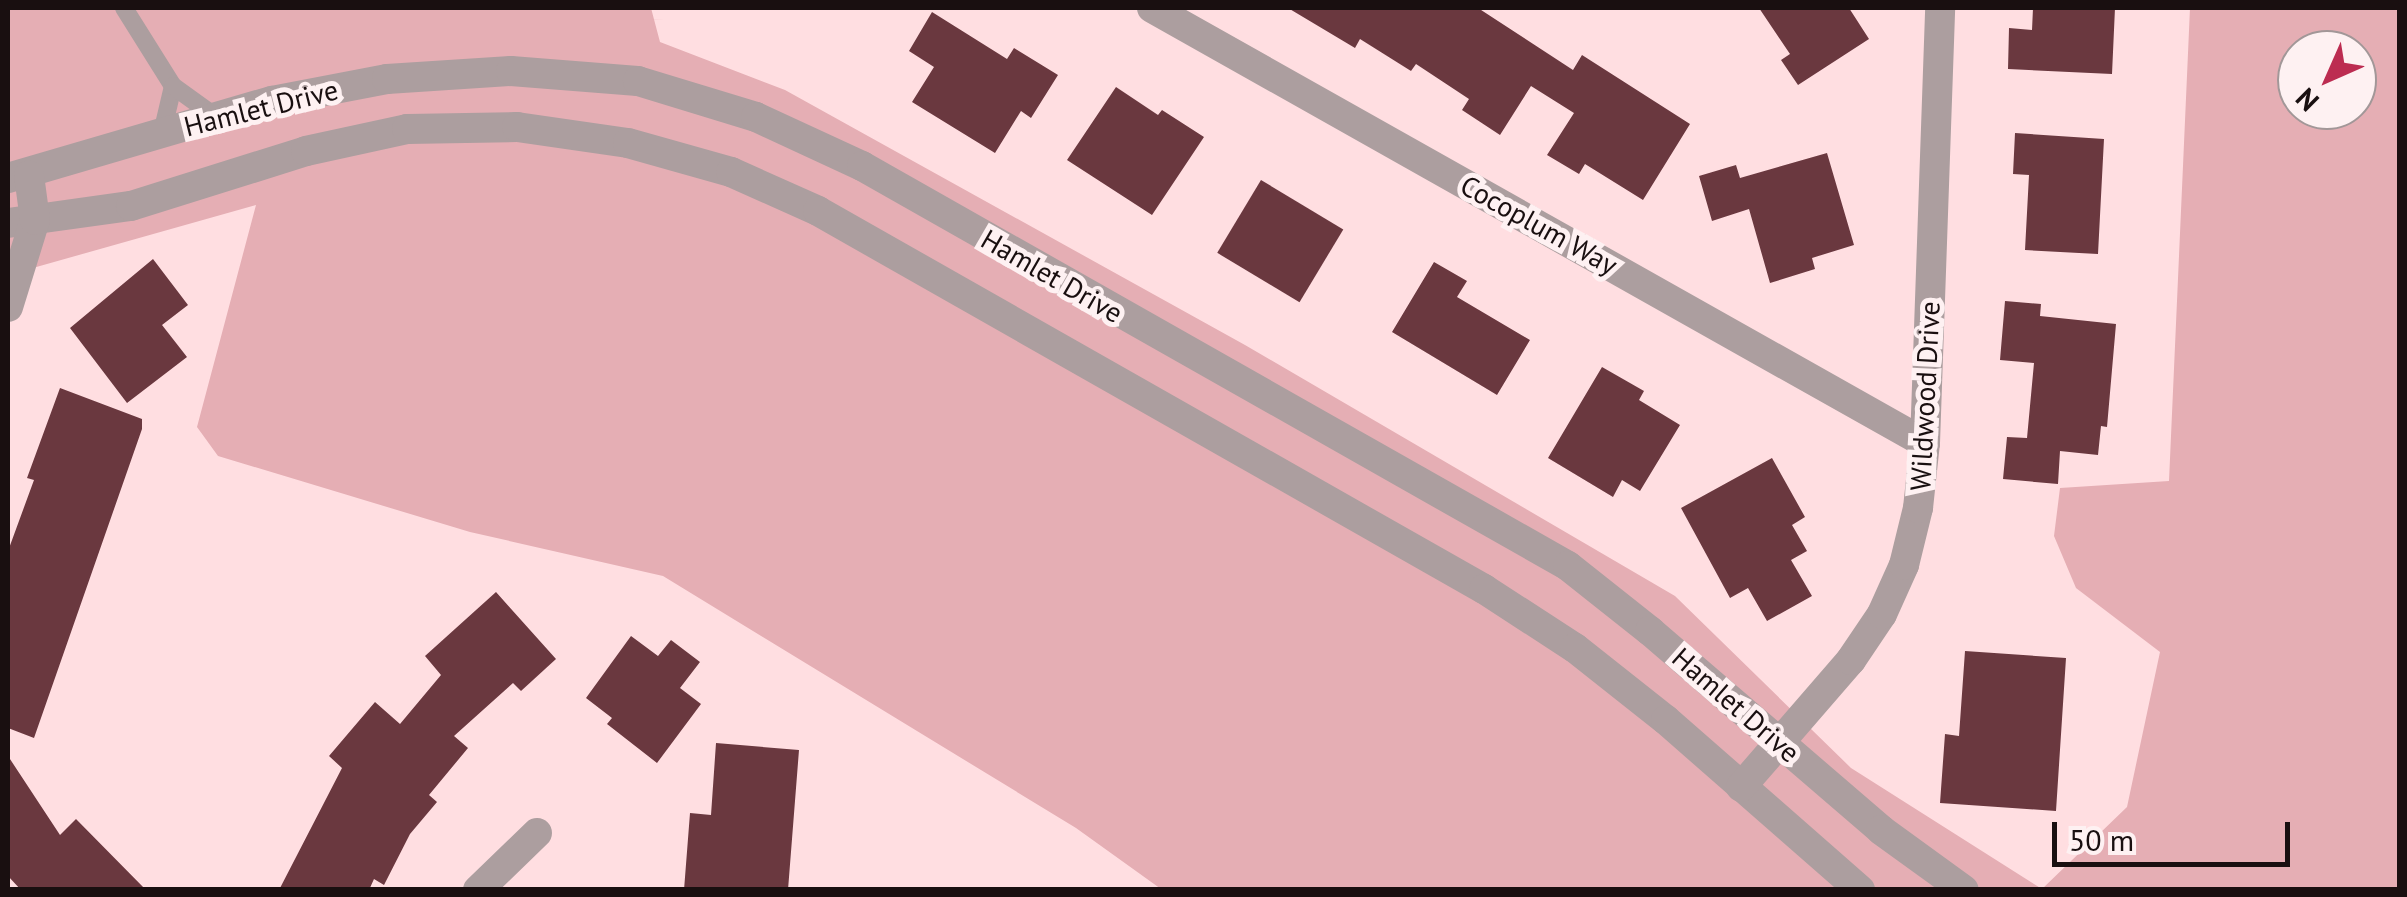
<!DOCTYPE html>
<style>
body{margin:0}
#map{position:relative;width:2407px;height:897px;overflow:hidden;background:#ffdee1;font-family:"PT Sans",sans-serif}
div>[style]{position:absolute}
.green>*{inset:0;background:#e5aeb4}
.building>*{inset:0;background:#6a383f;transform-origin:0 0}
.lane>*{height:18px;margin:-9px;padding:0 9px;transform-origin:9px;border-radius:9px;background:#ac9e9f}
.street>*{height:30px;margin:-15px;padding:0 15px;transform-origin:15px;border-radius:15px;background:#ac9e9f}
span{translate:-50% -50%;white-space:nowrap;text-align:center;line-height:1.15;-webkit-text-stroke:10px #fef1f2;paint-order:stroke}
.street-label{font-size:28px;color:#190f10}
.frame{position:absolute;inset:0;border:10px solid #190f10;pointer-events:none}
.north{position:absolute;left:2277px;top:30px;width:100px;height:100px;box-sizing:border-box;background:#fef1f2;border:2px solid #a29798;border-radius:50%;rotate:225deg;font-size:28px;font-weight:700;line-height:40px;text-align:center;color:#190f10}
.north::after{content:'';display:block;margin:auto;width:35px;height:45px;background:#bc2c51;clip-path:polygon(50% 0,100% 100%,50% 72%,0 100%)}
.scale{position:absolute;left:2052px;top:822px;width:238px;height:45px;box-sizing:border-box;border:5px solid #190f10;border-top:0;padding-left:12px;font-size:30px;line-height:35px;white-space:nowrap;color:#190f10;-webkit-text-stroke:8px #fef1f2;paint-order:stroke}
</style>
<div id="map">
<div class="green">
<div style="clip-path:polygon(evenodd,8px 8px,651px 8px,660px 42px,785px 90px,1245px 345px,1675px 596px,1851px 768px,2042px 889px,2127px 807px,2160px 652px,2076px 588px,2054px 536px,2060px 488px,2169px 481px,2190px 8px,2399px 8px,2399px 889px,1161px 889px,1076px 828px,663px 576px,470px 532px,218px 456px,197px 427px,256px 205px,8px 275px,8px 8px,2297px 50px,2357px 50px,2357px 110px,2297px 110px,2297px 50px)"></div>
</div>
<div class="building">
<div style="clip-path:polygon(1288px 8px,1478px 8px,1573px 70px,1582px 55px,1690px 124px,1643px 200px,1585px 164px,1579px 174px,1547px 155px,1574px 113px,1531px 86px,1500px 135px,1462px 110px,1469px 99px,1416px 64px,1411px 71px,1360px 39px,1355px 48px)"></div>
<div style="clip-path:polygon(1759px 8px,1849px 8px,1869px 39px,1798px 85px,1781px 60px,1790px 54px)"></div>
<div style="clip-path:polygon(2033px 8px,2115px 8px,2112px 74px,2008px 69px,2009px 28px,2032px 30px)"></div>
<div style="clip-path:polygon(932px 12px,1007px 59px,1014px 48px,1058px 75px,1031px 118px,1021px 111px,995px 153px,912px 102px,934px 67px,909px 51px)"></div>
<div style="clip-path:polygon(1116px 87px,1158px 115px,1162px 110px,1204px 137px,1152px 215px,1067px 160px)"></div>
<div style="clip-path:polygon(2015px 133px,2104px 139px,2098px 254px,2025px 250px,2029px 175px,2013px 174px)"></div>
<div style="clip-path:polygon(1827px 153px,1854px 245px,1812px 258px,1815px 269px,1770px 283px,1749px 209px,1712px 221px,1699px 176px,1736px 165px,1740px 178px)"></div>
<div style="left:1261px;top:180px;width:96px;height:85px;rotate:31deg"></div>
<div style="clip-path:polygon(153px 259px,188px 305px,162px 325px,187px 357px,127px 403px,70px 328px)"></div>
<div style="clip-path:polygon(1434px 262px,1467px 281px,1457px 297px,1530px 340px,1497px 395px,1392px 332px)"></div>
<div style="clip-path:polygon(2005px 301px,2041px 304px,2040px 316px,2116px 324px,2107px 427px,2101px 426px,2098px 455px,2060px 451px,2058px 484px,2003px 479px,2007px 437px,2027px 438px,2034px 363px,2000px 360px)"></div>
<div style="clip-path:polygon(1602px 367px,1644px 391px,1639px 400px,1680px 425px,1640px 491px,1622px 480px,1613px 497px,1548px 458px)"></div>
<div style="clip-path:polygon(60px 388px,142px 419px,142px 429px,34px 738px,8px 728px,8px 551px,34px 480px,27px 478px)"></div>
<div style="clip-path:polygon(1772px 458px,1805px 517px,1792px 525px,1807px 551px,1791px 560px,1812px 596px,1767px 621px,1748px 588px,1730px 598px,1681px 508px)"></div>
<div style="clip-path:polygon(496px 592px,556px 659px,521px 691px,513px 683px,454px 736px,468px 748px,429px 795px,437px 802px,410px 834px,384px 885px,374px 879px,369px 890px,279px 890px,342px 768px,329px 756px,375px 702px,400px 724px,441px 675px,425px 656px)"></div>
<div style="clip-path:polygon(631px 636px,658px 656px,671px 640px,700px 662px,680px 688px,701px 704px,657px 763px,607px 724px,612px 718px,586px 698px)"></div>
<div style="clip-path:polygon(1965px 651px,2066px 658px,2056px 811px,1940px 803px,1945px 734px,1959px 736px)"></div>
<div style="clip-path:polygon(716px 743px,799px 750px,788px 890px,684px 890px,690px 813px,711px 815px)"></div>
<div style="clip-path:polygon(8px 756px,60px 835px,76px 819px,146px 890px,21px 890px,8px 876px)"></div>
</div>
<div class="lane">
<div style="left:124px;top:8px;width:92px;rotate:57.9deg"></div>
<div style="left:162px;top:133px;width:48px;rotate:-76.8deg"></div>
<div style="left:173px;top:86px;width:53px;rotate:35.8deg"></div>
</div>
<div class="street">
<div style="left:1152px;top:8px;width:887px;rotate:29.37deg"></div>
<div style="left:8px;top:178px;width:275px;rotate:-16.3deg"></div>
<div style="left:272px;top:101px;width:117px;rotate:-10.8deg"></div>
<div style="left:387px;top:79px;width:124px;rotate:-3.7deg"></div>
<div style="left:511px;top:71px;width:127px;rotate:4.5deg"></div>
<div style="left:638px;top:81px;width:123px;rotate:17deg"></div>
<div style="left:756px;top:117px;width:117px;rotate:24.8deg"></div>
<div style="left:862px;top:166px;width:811px;rotate:29.53deg"></div>
<div style="left:1568px;top:566px;width:105px;rotate:38.4deg"></div>
<div style="left:1650px;top:631px;width:305px;rotate:40.7deg"></div>
<div style="left:1881px;top:830px;width:102px;rotate:35.9deg"></div>
<div style="left:8px;top:223px;width:124px;rotate:-7.9deg"></div>
<div style="left:131px;top:206px;width:183px;rotate:-17.4deg"></div>
<div style="left:306px;top:151px;width:103px;rotate:-12.3deg"></div>
<div style="left:407px;top:129px;width:110px;rotate:-1deg"></div>
<div style="left:517px;top:127px;width:112px;rotate:8.2deg"></div>
<div style="left:628px;top:143px;width:107px;rotate:15.7deg"></div>
<div style="left:731px;top:172px;width:95px;rotate:24.1deg"></div>
<div style="left:818px;top:211px;width:766px;rotate:29.58deg"></div>
<div style="left:1484px;top:589px;width:108px;rotate:33deg"></div>
<div style="left:1575px;top:648px;width:116px;rotate:38.4deg"></div>
<div style="left:1666px;top:720px;width:258px;rotate:41.2deg"></div>
<div style="left:8px;top:307px;width:91px;rotate:-72.8deg"></div>
<div style="left:35px;top:220px;width:45px;rotate:-97.6deg"></div>
<div style="left:1741px;top:787px;width:168px;rotate:-49.1deg"></div>
<div style="left:1851px;top:660px;width:55px;rotate:-56deg"></div>
<div style="left:1882px;top:614px;width:54px;rotate:-65.8deg"></div>
<div style="left:1904px;top:565px;width:59px;rotate:-76.2deg"></div>
<div style="left:1918px;top:508px;width:65px;rotate:-83.9deg"></div>
<div style="left:1925px;top:443px;width:435px;rotate:-88deg"></div>
<div style="left:478px;top:890px;width:82px;rotate:-44deg"></div>
</div>
<div class="street-label">
<span style="left:261px;top:108px;rotate:-14deg">Hamlet Drive</span>
<span style="left:1539px;top:225px;rotate:29deg">Cocoplum Way</span>
<span style="left:1052px;top:276px;rotate:30deg">Hamlet Drive</span>
<span style="left:1925px;top:396px;rotate:-87deg">Wildwood Drive</span>
<span style="left:1736px;top:705px;rotate:41deg">Hamlet Drive</span>
</div>
<div class="frame"></div>
<div class="north">N</div>
<div class="scale">50 m</div>
</div>
